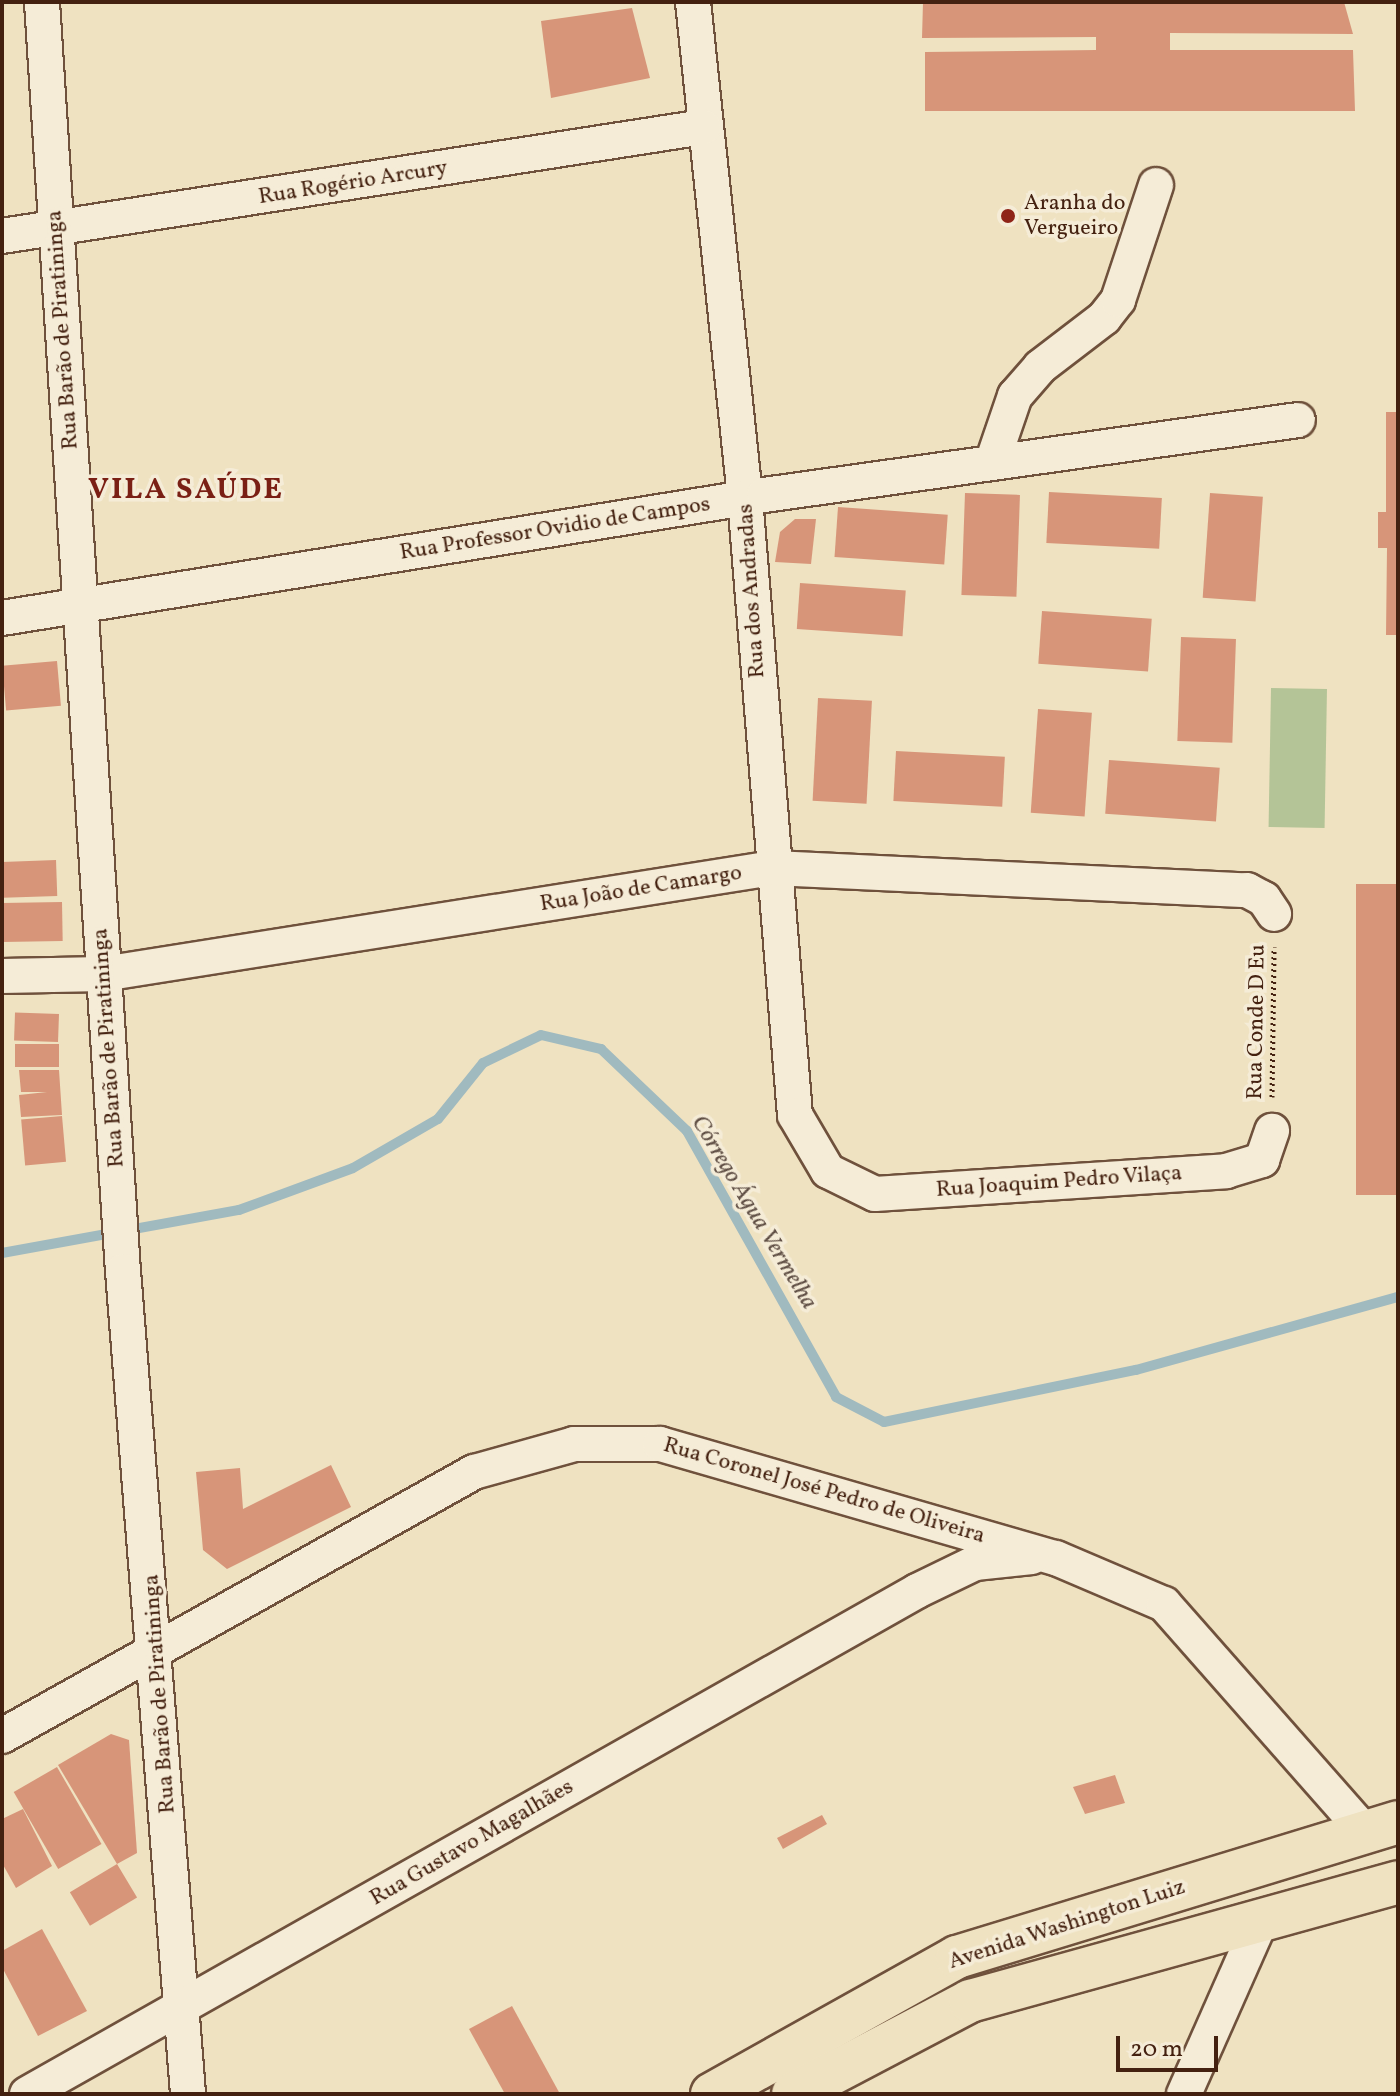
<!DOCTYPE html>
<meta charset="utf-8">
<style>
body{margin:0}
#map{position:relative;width:1400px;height:2096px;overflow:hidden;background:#efe2c1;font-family:Vollkorn,serif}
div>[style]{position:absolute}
.green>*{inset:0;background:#b4c497;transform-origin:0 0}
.stream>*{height:10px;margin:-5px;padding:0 5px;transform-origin:5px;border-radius:5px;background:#a0babf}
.building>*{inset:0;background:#d79579;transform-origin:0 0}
.path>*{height:5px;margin-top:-2.5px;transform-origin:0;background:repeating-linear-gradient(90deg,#442110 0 2px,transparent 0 6px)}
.roads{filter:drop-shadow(2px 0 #6f513c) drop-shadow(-2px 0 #6f513c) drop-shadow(0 2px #6f513c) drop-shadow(0 -2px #6f513c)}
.minor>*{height:34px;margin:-17px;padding:0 17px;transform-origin:17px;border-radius:17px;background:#f5ecd7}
.major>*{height:42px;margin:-21px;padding:0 21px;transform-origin:21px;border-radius:21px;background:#efe2c1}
.dots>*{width:22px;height:22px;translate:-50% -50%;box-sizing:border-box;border:4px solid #f5ecd7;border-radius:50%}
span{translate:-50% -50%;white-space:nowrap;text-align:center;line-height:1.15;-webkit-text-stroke:7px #f5ecd7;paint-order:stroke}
.street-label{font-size:22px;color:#442110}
.poi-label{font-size:22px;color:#442110}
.left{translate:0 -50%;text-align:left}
.water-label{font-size:24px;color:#604f45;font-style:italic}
.district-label{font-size:30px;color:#7a1f14;font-weight:700;letter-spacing:2px}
.frame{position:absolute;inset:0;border:4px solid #442110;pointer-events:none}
.scale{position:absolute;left:1116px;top:2036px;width:102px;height:36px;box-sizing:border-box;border:4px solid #442110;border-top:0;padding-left:10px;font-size:24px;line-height:28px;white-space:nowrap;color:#442110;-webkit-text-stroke:6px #f5ecd7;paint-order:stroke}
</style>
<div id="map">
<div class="green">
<div style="left:1271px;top:688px;width:56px;height:139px;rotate:1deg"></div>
</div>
<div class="stream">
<div style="left:2px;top:1253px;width:241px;rotate:-10.3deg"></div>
<div style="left:239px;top:1210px;width:121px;rotate:-20.2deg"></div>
<div style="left:353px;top:1168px;width:98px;rotate:-30deg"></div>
<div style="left:438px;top:1119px;width:72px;rotate:-51.2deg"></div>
<div style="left:483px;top:1063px;width:64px;rotate:-25.8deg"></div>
<div style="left:541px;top:1035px;width:62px;rotate:13.1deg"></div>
<div style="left:601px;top:1049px;width:119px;rotate:43.6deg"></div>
<div style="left:687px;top:1131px;width:305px;rotate:60.7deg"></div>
<div style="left:836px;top:1397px;width:54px;rotate:27.5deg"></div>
<div style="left:884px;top:1422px;width:257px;rotate:-11.7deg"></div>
<div style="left:1136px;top:1370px;width:272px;rotate:-15.6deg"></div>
</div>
<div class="building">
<div style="clip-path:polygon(923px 2px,1344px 2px,1353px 34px,1170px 33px,1170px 50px,1353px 50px,1355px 111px,925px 111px,925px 52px,1096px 50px,1096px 37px,922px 38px)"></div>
<div style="clip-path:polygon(632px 8px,650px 78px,551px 98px,541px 21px)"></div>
<div style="clip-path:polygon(1386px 412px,1398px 412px,1398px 635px,1386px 635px,1387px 548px,1378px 548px,1378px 512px,1386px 512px)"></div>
<div style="left:1049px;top:492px;width:113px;height:51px;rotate:3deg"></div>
<div style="left:965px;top:493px;width:55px;height:102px;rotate:2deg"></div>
<div style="left:1210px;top:493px;width:53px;height:105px;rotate:4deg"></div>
<div style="left:838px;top:507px;width:110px;height:50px;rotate:4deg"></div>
<div style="clip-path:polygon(795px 519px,816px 519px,811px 564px,775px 562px,780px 532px)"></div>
<div style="left:800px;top:583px;width:106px;height:46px;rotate:4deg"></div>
<div style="left:1042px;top:611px;width:110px;height:53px;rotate:4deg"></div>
<div style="left:1181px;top:637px;width:55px;height:104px;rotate:2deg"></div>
<div style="left:57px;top:661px;width:45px;height:55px;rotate:85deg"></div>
<div style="left:818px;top:698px;width:54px;height:103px;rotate:3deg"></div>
<div style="left:1038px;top:709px;width:54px;height:104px;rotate:4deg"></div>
<div style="left:896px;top:751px;width:109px;height:50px;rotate:3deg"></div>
<div style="left:1109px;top:760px;width:111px;height:54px;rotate:4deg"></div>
<div style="left:56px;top:860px;width:36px;height:54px;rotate:88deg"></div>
<div style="left:1356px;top:884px;width:42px;height:311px"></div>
<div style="left:62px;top:902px;width:39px;height:60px;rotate:89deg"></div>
<div style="left:59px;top:1014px;width:28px;height:44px;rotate:92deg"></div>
<div style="left:15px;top:1044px;width:44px;height:23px"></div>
<div style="clip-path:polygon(19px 1070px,59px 1070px,62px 1115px,21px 1117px,19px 1095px,47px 1092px,21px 1092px)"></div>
<div style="left:62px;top:1116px;width:46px;height:41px;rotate:85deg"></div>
<div style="clip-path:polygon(331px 1465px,351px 1507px,227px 1569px,203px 1550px,196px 1472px,240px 1468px,243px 1509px)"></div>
<div style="clip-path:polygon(111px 1734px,129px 1740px,137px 1853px,117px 1864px,58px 1765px)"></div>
<div style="left:57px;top:1767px;width:89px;height:50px;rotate:60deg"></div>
<div style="clip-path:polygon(1115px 1775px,1125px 1803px,1085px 1814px,1073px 1787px)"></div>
<div style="clip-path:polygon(23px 1809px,52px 1866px,16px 1888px,2px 1863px,2px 1819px)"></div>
<div style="clip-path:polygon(822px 1815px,827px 1824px,783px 1849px,777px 1838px)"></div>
<div style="left:117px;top:1864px;width:39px;height:55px;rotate:59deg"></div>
<div style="clip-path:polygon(42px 1929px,87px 2011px,38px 2036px,2px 1967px,2px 1951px)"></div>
<div style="clip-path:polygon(512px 2006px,560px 2094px,505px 2094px,469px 2029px)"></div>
</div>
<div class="path">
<div style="left:1272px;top:1097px;width:150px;rotate:-89.2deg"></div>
</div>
<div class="roads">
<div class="minor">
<div style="left:42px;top:2px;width:1272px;rotate:86.35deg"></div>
<div style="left:123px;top:1271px;width:826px;rotate:85.48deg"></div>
<div style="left:693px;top:2px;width:499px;rotate:84deg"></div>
<div style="left:745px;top:498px;width:619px;rotate:85.37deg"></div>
<div style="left:795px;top:1115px;width:65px;rotate:59.5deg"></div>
<div style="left:828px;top:1171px;width:52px;rotate:26.1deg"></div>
<div style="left:875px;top:1194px;width:352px;rotate:-3.7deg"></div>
<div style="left:1226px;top:1171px;width:38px;rotate:-17deg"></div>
<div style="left:1262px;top:1160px;width:31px;rotate:-71deg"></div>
<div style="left:2px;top:236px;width:710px;rotate:-8.83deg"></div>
<div style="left:992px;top:463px;width:71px;rotate:-71.1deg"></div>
<div style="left:1015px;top:396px;width:38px;rotate:-49deg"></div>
<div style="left:1040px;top:367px;width:81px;rotate:-37.4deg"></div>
<div style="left:1104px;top:318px;width:23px;rotate:-52deg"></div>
<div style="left:1118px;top:300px;width:121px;rotate:-71.7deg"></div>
<div style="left:2px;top:618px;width:772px;rotate:-9.17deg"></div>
<div style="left:764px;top:495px;width:539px;rotate:-7.99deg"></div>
<div style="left:2px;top:976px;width:101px;rotate:-1.1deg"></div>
<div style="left:103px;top:974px;width:678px;rotate:-8.99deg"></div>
<div style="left:773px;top:868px;width:475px;rotate:2.7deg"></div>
<div style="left:1247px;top:890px;width:19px;rotate:28deg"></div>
<div style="left:1264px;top:899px;width:18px;rotate:56deg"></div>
<div style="left:2px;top:1736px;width:541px;rotate:-29.22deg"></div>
<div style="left:474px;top:1472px;width:104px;rotate:-15.6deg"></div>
<div style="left:574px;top:1444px;width:86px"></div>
<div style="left:660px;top:1444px;width:412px;rotate:16.1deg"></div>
<div style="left:1056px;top:1558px;width:117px;rotate:23.1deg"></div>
<div style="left:1164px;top:1604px;width:303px;rotate:48.6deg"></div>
<div style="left:27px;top:2094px;width:1022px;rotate:-29.47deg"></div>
<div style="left:917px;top:1591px;width:64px;rotate:-25.8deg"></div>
<div style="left:975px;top:1563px;width:57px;rotate:-6deg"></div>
<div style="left:1184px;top:2094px;width:193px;rotate:-66.1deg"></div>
</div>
<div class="major">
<div style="left:712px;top:2094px;width:281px;rotate:-29.2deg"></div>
<div style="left:957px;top:1957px;width:461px;rotate:-17deg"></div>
<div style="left:793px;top:2094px;width:200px;rotate:-27.7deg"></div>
<div style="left:970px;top:2001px;width:444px;rotate:-15.5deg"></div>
</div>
</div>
<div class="dots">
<div style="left:1008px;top:216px;background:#8f2418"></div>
</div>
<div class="street-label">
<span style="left:353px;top:183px;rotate:-9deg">Rua Rogério Arcury</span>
<span style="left:63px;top:330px;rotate:-94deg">Rua Barão de Piratininga</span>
<span style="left:555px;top:529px;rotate:-9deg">Rua Professor Ovidio de Campos</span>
<span style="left:752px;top:591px;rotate:-94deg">Rua dos Andradas</span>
<span style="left:641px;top:889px;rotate:-9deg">Rua João de Camargo</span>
<span style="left:1257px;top:1022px;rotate:-89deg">Rua Conde D Eu</span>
<span style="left:109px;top:1048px;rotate:-94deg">Rua Barão de Piratininga</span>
<span style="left:1059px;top:1182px;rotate:-4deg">Rua Joaquim Pedro Vilaça</span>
<span style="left:824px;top:1491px;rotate:16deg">Rua Coronel José Pedro de Oliveira</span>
<span style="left:160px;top:1694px;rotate:-94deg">Rua Barão de Piratininga</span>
<span style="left:472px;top:1843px;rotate:-30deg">Rua Gustavo Magalhães</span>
<span style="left:1067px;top:1925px;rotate:-18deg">Avenida Washington Luiz</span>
</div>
<div class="poi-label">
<span class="left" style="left:1024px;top:216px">Aranha do<br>Vergueiro</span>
</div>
<div class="water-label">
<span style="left:753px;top:1213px;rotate:59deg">Córrego Água Vermelha</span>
</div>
<div class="district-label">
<span style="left:186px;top:490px">VILA SAÚDE</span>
</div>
<div class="frame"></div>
<div class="scale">20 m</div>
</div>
